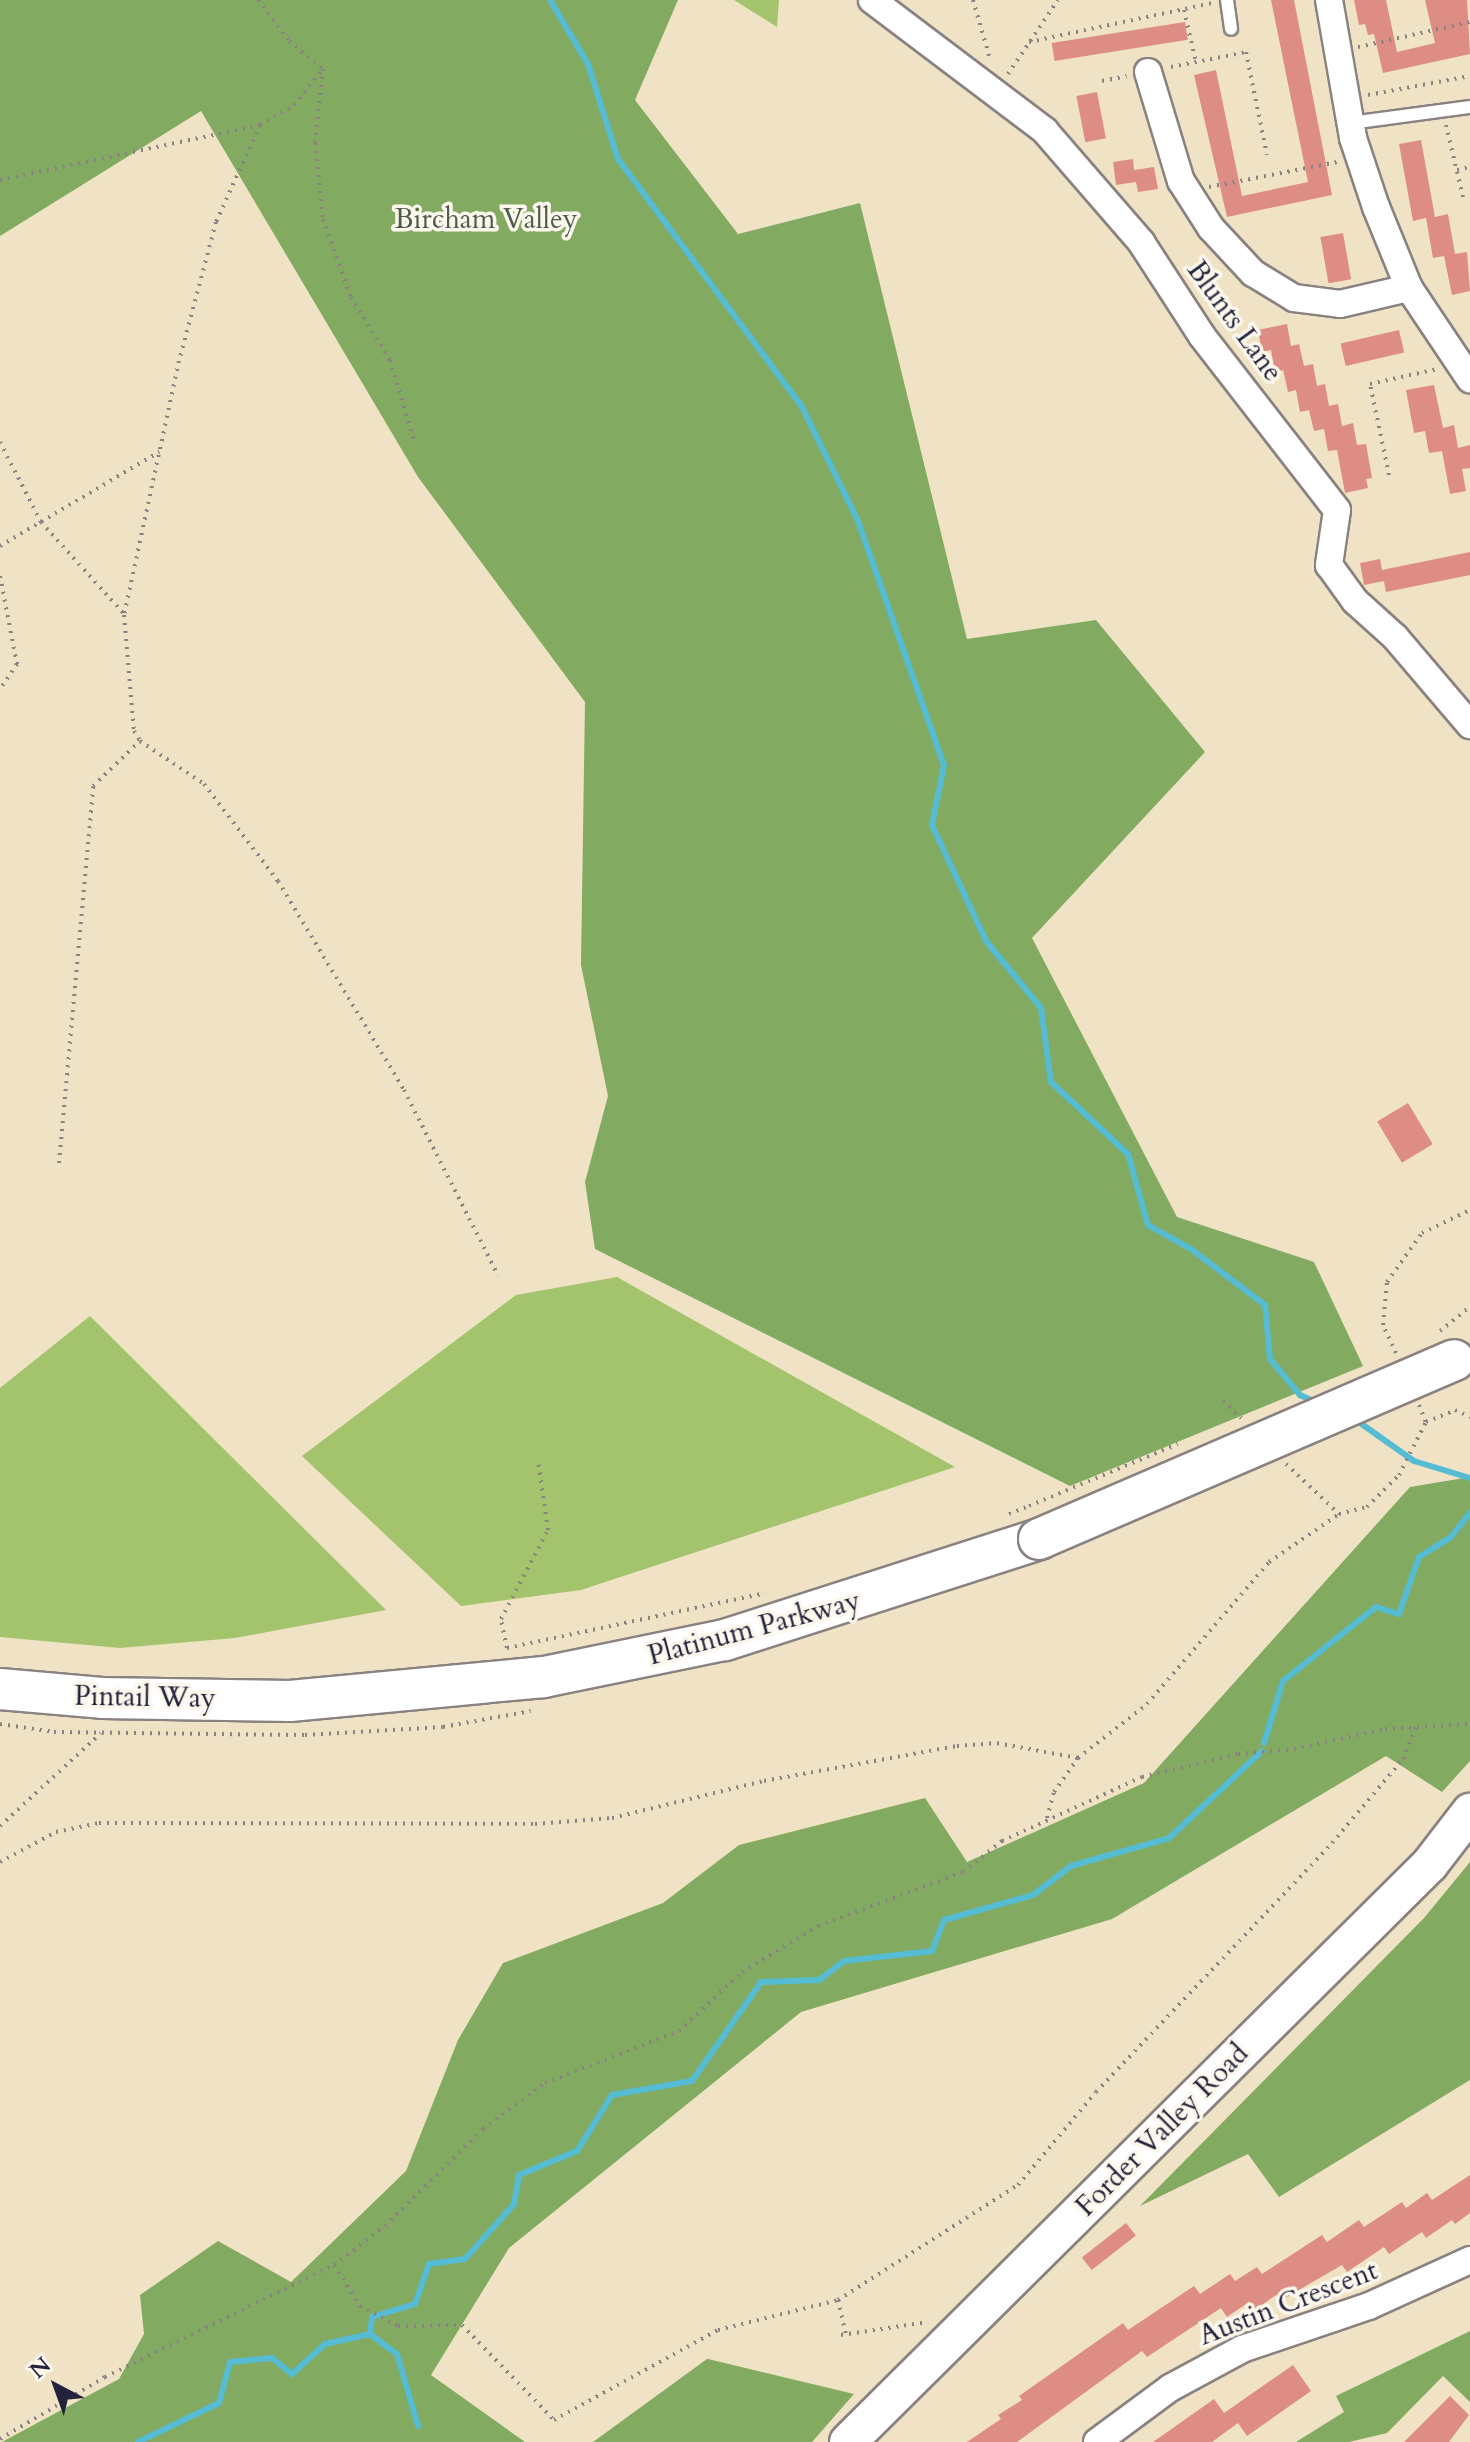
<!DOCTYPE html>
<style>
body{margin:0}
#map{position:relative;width:1470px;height:2442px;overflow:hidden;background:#f0e2c5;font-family:Cardo,serif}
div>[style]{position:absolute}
.green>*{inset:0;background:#a3c46c}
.forest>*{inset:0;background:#82aa60}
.stream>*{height:6px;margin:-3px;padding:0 3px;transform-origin:3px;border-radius:3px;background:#56bcd4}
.building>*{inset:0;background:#de8d84;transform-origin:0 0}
.path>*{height:4px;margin-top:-2px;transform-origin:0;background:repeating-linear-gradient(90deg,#898280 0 2px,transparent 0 8px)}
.roads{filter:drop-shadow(2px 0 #898280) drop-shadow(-2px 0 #898280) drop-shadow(0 2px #898280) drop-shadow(0 -2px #898280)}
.service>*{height:12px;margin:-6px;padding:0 6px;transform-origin:6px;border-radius:6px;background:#fff}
.minor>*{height:26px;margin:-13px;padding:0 13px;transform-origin:13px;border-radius:13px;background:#fff}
.secondary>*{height:36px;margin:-18px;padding:0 18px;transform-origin:18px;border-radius:18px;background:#fff}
.primary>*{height:40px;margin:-20px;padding:0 20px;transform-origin:20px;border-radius:20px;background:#fff}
.path-bridge>*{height:4px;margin-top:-2px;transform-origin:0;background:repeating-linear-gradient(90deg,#898280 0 2px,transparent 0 8px)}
.bridges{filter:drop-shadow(2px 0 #898280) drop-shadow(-2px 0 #898280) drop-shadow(0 2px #898280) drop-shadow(0 -2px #898280)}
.primary-bridge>*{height:40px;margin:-20px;padding:0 20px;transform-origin:20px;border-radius:20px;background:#fff}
span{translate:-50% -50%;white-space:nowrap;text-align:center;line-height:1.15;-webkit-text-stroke:7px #fbf7ec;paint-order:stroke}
.park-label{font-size:28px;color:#4f5b4c}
.street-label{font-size:28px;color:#22223b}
.north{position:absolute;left:16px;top:2346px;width:80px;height:80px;-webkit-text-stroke:6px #fbf7ec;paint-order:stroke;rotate:319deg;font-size:22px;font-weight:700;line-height:32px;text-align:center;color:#22223b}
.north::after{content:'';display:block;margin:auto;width:28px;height:36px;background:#22223b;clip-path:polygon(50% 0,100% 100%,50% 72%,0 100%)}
</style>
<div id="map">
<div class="green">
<div style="clip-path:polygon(734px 0,779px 0,777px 27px)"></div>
<div style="clip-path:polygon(617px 1277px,955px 1467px,581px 1590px,461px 1606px,302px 1456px,516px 1295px)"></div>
<div style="clip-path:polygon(90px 1316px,386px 1610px,235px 1638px,120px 1648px,0 1637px,0 1388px)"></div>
</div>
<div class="forest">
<div style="clip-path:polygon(0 0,678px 0,635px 100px,738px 234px,860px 203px,967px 639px,1096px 620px,1205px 752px,1032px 938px,1177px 1217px,1314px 1262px,1363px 1366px,1070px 1486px,595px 1249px,585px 1182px,608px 1096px,581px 965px,585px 702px,418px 477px,201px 111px,0 236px)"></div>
<div style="clip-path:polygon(1470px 1477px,1470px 1761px,1442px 1792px,1386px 1756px,1112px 1919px,801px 2012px,509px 2248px,431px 2375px,525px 2442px,2px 2442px,119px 2379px,144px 2334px,140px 2295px,218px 2241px,291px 2282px,406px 2171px,458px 2040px,503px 1963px,663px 1903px,739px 1845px,925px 1798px,967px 1862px,1144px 1783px,1410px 1487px)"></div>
<div style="clip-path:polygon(1470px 1862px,1470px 2080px,1279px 2197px,1248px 2154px,1140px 2206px,1424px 1918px)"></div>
<div style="clip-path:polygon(1470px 2331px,1470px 2402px,1443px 2376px,1387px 2433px,1349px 2442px,1296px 2442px,1344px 2412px,1336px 2396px)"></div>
<div style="clip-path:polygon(707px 2359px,708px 2359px,854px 2394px,812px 2442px,593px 2442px)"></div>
</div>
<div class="stream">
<div style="left:550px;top:0;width:74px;rotate:59.3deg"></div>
<div style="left:588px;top:64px;width:100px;rotate:72.5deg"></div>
<div style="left:618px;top:159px;width:309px;rotate:53.4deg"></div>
<div style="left:802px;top:407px;width:127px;rotate:63.8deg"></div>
<div style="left:858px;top:521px;width:259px;rotate:70.6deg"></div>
<div style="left:944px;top:765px;width:61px;rotate:101.3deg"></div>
<div style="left:932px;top:825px;width:128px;rotate:65deg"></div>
<div style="left:986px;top:941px;width:87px;rotate:50.6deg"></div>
<div style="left:1041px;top:1008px;width:75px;rotate:82.3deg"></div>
<div style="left:1051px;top:1082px;width:105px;rotate:43.1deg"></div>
<div style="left:1128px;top:1154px;width:74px;rotate:74.3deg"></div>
<div style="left:1148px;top:1225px;width:49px;rotate:29.2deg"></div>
<div style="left:1191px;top:1249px;width:93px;rotate:37.1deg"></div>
<div style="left:1265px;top:1305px;width:54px;rotate:84.7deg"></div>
<div style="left:1270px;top:1359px;width:47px;rotate:50.2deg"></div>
<div style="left:1300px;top:1395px;width:17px;rotate:24deg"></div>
<div style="left:1356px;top:1420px;width:71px;rotate:35.3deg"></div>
<div style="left:1414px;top:1461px;width:59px;rotate:16.9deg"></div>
<div style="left:1264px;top:1743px;width:65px;rotate:-73deg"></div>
<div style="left:1283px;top:1681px;width:119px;rotate:-38.5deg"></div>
<div style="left:1376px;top:1607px;width:24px;rotate:17deg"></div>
<div style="left:1399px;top:1614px;width:60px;rotate:-70.7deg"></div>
<div style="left:1419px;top:1557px;width:38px;rotate:-32deg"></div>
<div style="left:1451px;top:1537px;width:31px;rotate:-52deg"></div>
<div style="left:370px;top:2334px;width:34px;rotate:37deg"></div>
<div style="left:397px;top:2354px;width:75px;rotate:73.7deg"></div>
<div style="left:138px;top:2442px;width:90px;rotate:-25.7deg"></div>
<div style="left:219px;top:2403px;width:42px;rotate:-75deg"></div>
<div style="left:230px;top:2362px;width:42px;rotate:-5.4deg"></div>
<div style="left:272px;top:2358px;width:26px;rotate:39deg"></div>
<div style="left:292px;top:2374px;width:45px;rotate:-42.3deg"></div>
<div style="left:325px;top:2344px;width:46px;rotate:-12.5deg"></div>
<div style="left:370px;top:2334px;width:17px;rotate:-83deg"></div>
<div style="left:372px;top:2317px;width:45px;rotate:-16.8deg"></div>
<div style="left:415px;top:2304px;width:42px;rotate:-70.7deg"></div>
<div style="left:429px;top:2264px;width:36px;rotate:-8deg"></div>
<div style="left:465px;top:2259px;width:74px;rotate:-48.3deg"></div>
<div style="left:514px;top:2204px;width:29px;rotate:-80deg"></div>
<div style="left:519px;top:2175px;width:63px;rotate:-22.5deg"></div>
<div style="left:577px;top:2151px;width:66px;rotate:-58deg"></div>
<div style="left:612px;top:2095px;width:81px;rotate:-9.9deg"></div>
<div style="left:692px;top:2081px;width:121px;rotate:-55.1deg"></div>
<div style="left:761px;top:1982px;width:58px;rotate:-2deg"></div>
<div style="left:819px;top:1980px;width:31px;rotate:-37deg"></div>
<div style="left:844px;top:1961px;width:89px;rotate:-6.5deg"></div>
<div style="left:932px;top:1951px;width:33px;rotate:-69deg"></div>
<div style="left:944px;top:1920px;width:92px;rotate:-15.7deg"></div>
<div style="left:1033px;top:1895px;width:48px;rotate:-37.3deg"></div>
<div style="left:1071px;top:1866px;width:102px;rotate:-15.9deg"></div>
<div style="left:1169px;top:1838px;width:127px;rotate:-43.1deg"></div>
</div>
<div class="building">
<div style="clip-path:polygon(1271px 0,1294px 0,1332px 195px,1227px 217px,1194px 75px,1216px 70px,1242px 196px,1308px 182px)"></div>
<div style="clip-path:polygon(1354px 0,1386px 0,1397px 52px,1435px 43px,1425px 0,1467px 0,1470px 54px,1383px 73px,1374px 34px,1368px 35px,1365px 24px,1359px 25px)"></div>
<div style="left:1185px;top:22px;width:18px;height:135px;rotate:81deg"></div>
<div style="left:1097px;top:92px;width:47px;height:21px;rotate:79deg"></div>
<div style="clip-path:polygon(1421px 140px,1435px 217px,1448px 214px,1455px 254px,1467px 252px,1470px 291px,1452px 295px,1444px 256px,1433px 258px,1426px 218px,1413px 221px,1399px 144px)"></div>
<div style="clip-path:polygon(1133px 159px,1134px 170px,1154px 167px,1158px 189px,1138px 192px,1136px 182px,1116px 185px,1113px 162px)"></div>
<div style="left:1343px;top:233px;width:47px;height:23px;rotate:80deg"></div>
<div style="clip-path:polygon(1287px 324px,1291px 346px,1299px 344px,1304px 366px,1313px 364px,1317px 386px,1325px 384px,1329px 406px,1338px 404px,1342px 426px,1353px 423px,1357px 445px,1366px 444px,1372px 478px,1366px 479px,1368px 488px,1345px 493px,1337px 450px,1328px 451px,1324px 429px,1314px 431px,1309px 410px,1300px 412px,1296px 390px,1288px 392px,1283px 370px,1275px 372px,1271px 350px,1262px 352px,1258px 330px)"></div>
<div style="left:1399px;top:330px;width:23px;height:60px;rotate:77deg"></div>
<div style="clip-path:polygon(1434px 385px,1443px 428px,1454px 425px,1458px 448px,1470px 445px,1470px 468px,1462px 469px,1466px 491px,1450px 494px,1442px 451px,1429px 453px,1425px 431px,1414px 433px,1406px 390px)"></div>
<div style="clip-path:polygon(1470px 552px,1470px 575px,1386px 592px,1382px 571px,1384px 581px,1364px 585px,1360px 563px,1380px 559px,1382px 570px)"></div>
<div style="left:1408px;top:1103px;width:48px;height:36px;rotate:59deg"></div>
<div style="clip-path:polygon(1470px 2175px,1470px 2213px,1455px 2224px,1452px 2220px,1426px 2238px,1422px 2232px,1389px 2254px,1384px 2247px,1347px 2272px,1342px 2265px,1280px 2301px,1276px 2295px,1255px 2310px,1249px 2302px,1227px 2317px,1221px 2308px,1147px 2357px,1142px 2351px,1017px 2442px,967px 2442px,1001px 2419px,998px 2415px,1022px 2400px,1019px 2396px,1123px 2323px,1128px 2330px,1194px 2286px,1200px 2294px,1230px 2274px,1235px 2281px,1257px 2267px,1262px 2274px,1322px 2235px,1327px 2242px,1359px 2220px,1364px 2227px,1402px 2202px,1406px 2208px,1427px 2193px,1432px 2200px)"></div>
<div style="left:1126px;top:2223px;width:16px;height:56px;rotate:52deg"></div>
<div style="clip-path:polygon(1293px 2365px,1311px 2391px,1247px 2436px,1238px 2423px,1212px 2442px,1153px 2442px,1214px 2399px,1224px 2413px)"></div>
<div style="clip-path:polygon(1450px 2396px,1469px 2415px,1449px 2442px,1404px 2442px)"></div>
</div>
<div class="path">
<div style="left:258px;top:0;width:51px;rotate:52.9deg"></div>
<div style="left:289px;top:41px;width:44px;rotate:39.5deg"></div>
<div style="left:973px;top:0;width:61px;rotate:73.9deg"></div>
<div style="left:1184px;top:10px;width:53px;rotate:77deg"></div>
<div style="left:1029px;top:42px;width:187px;rotate:-12deg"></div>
<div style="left:1358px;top:47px;width:115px;rotate:-12.6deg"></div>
<div style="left:1171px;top:67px;width:76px;rotate:-11.3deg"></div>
<div style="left:1246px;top:52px;width:105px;rotate:78.5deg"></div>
<div style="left:323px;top:69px;width:74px;rotate:96.2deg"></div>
<div style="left:315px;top:143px;width:76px;rotate:84deg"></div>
<div style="left:323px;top:219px;width:83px;rotate:70.3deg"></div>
<div style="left:351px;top:297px;width:74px;rotate:58.2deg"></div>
<div style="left:390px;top:360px;width:84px;rotate:73.5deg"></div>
<div style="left:1008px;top:74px;width:89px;rotate:-56deg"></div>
<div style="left:1102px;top:81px;width:25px;rotate:-11deg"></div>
<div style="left:1368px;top:95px;width:104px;rotate:-10.6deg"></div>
<div style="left:260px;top:125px;width:107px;rotate:114.4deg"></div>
<div style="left:216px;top:222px;width:144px;rotate:104.9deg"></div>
<div style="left:179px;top:361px;width:260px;rotate:102.2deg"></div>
<div style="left:124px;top:615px;width:116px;rotate:85.1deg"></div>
<div style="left:134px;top:731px;width:12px;rotate:59deg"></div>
<div style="left:140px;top:741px;width:77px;rotate:33.9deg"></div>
<div style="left:204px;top:784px;width:122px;rotate:52.7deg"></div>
<div style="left:278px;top:881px;width:244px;rotate:58.9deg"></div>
<div style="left:404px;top:1090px;width:208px;rotate:63.1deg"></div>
<div style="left:1446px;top:125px;width:74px;rotate:76.7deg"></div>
<div style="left:1457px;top:170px;width:13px;rotate:-13deg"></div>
<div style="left:0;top:180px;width:266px;rotate:-11.9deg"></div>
<div style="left:260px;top:125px;width:39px;rotate:-30deg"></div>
<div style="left:294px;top:105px;width:43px;rotate:-51.5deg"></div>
<div style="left:1209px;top:187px;width:131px;rotate:-11deg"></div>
<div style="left:0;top:442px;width:90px;rotate:62.9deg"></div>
<div style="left:41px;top:522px;width:124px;rotate:47.9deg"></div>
<div style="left:1389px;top:475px;width:93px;rotate:-101.8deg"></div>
<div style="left:1370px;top:384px;width:69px;rotate:-12.6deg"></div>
<div style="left:0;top:546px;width:185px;rotate:-30.6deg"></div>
<div style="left:0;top:576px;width:90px;rotate:79.1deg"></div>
<div style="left:17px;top:664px;width:30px;rotate:124deg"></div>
<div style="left:59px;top:1163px;width:379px;rotate:-84.8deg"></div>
<div style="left:93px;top:786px;width:65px;rotate:-43.8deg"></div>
<div style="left:1440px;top:1331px;width:38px;rotate:-39deg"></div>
<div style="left:1396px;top:1353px;width:31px;rotate:-115deg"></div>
<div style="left:1383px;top:1325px;width:43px;rotate:-84.7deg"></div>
<div style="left:1387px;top:1282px;width:60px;rotate:-54.5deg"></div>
<div style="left:1422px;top:1233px;width:53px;rotate:-25.6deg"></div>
<div style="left:1223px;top:1401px;width:25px;rotate:43deg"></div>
<div style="left:1419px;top:1405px;width:18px;rotate:68deg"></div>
<div style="left:1426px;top:1422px;width:31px;rotate:-22deg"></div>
<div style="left:1455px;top:1410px;width:17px;rotate:25deg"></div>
<div style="left:1286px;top:1464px;width:73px;rotate:43.3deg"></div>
<div style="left:1009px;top:1514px;width:22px;rotate:-22deg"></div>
<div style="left:507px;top:1648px;width:264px;rotate:-12deg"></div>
<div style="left:507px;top:1648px;width:30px;rotate:-102deg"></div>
<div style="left:501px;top:1619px;width:101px;rotate:-62.2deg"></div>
<div style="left:548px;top:1530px;width:70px;rotate:-98.2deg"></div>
<div style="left:0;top:1724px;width:55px;rotate:8.4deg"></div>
<div style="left:54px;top:1732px;width:251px;rotate:0.7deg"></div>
<div style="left:305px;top:1735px;width:138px;rotate:-3.3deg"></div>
<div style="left:443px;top:1727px;width:89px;rotate:-10.3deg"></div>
<div style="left:1047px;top:1818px;width:27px;rotate:-75deg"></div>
<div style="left:1054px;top:1792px;width:42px;rotate:-54.8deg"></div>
<div style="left:1078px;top:1758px;width:88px;rotate:-38deg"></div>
<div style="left:1147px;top:1704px;width:187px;rotate:-49.3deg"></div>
<div style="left:1269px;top:1562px;width:85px;rotate:-34.4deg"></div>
<div style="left:1339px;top:1514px;width:29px;rotate:-14deg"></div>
<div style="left:1367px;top:1507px;width:45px;rotate:-45deg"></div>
<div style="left:1399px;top:1475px;width:59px;rotate:-63deg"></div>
<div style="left:0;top:1826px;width:137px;rotate:-42.6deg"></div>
<div style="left:0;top:1862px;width:64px;rotate:-28.2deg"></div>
<div style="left:56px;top:1832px;width:44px;rotate:-11.8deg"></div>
<div style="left:99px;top:1823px;width:436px;rotate:0.1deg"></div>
<div style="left:535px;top:1824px;width:77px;rotate:-4.5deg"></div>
<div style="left:612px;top:1818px;width:156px;rotate:-13.7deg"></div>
<div style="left:764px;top:1781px;width:196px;rotate:-10.3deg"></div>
<div style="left:957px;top:1746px;width:40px;rotate:-4.3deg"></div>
<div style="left:997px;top:1743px;width:82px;rotate:10.5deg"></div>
<div style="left:334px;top:2265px;width:49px;rotate:57.6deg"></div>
<div style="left:360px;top:2306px;width:43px;rotate:27.8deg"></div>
<div style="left:398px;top:2326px;width:64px;rotate:-0.9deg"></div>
<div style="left:462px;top:2325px;width:132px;rotate:45.9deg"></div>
<div style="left:554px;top:2420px;width:187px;rotate:-28.8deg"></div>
<div style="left:718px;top:2330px;width:124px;rotate:-14deg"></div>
<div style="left:838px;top:2300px;width:214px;rotate:-32.6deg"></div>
<div style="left:1018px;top:2185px;width:121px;rotate:-50deg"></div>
<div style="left:1096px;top:2092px;width:343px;rotate:-46.5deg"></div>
<div style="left:1332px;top:1843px;width:110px;rotate:-49.8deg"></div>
<div style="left:1403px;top:1759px;width:35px;rotate:-68deg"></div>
<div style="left:838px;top:2300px;width:35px;rotate:77deg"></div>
<div style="left:841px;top:2335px;width:88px;rotate:-8.5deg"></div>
<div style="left:0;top:2439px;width:122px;rotate:-30.6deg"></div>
<div style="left:105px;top:2377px;width:255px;rotate:-26.1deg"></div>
<div style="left:334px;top:2265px;width:64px;rotate:-37.4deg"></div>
<div style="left:385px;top:2226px;width:138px;rotate:-44.7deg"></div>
<div style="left:483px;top:2129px;width:77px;rotate:-36.6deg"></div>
<div style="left:545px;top:2083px;width:144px;rotate:-21.2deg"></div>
<div style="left:679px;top:2031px;width:86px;rotate:-43.1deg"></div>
<div style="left:742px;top:1972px;width:89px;rotate:-31.2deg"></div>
<div style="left:818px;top:1926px;width:155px;rotate:-20.4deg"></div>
<div style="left:963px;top:1872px;width:50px;rotate:-38.5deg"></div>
<div style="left:1002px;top:1841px;width:154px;rotate:-24.6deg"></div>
<div style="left:1142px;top:1777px;width:99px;rotate:-13.5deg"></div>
<div style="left:1238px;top:1754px;width:56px;rotate:-5.1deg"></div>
<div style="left:1294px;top:1749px;width:93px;rotate:-12.4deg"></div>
<div style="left:1385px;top:1729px;width:85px;rotate:-3.4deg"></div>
</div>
<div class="roads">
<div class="service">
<div style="left:1227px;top:0;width:29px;rotate:82deg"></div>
<div style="left:1351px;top:123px;width:120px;rotate:-7.7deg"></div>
</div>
<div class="minor">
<div style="left:872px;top:0;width:217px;rotate:37.1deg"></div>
<div style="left:1045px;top:131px;width:147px;rotate:49.1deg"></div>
<div style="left:1141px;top:242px;width:112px;rotate:57deg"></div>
<div style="left:1202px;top:336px;width:220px;rotate:52.2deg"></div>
<div style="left:1337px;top:510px;width:56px;rotate:98.3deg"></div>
<div style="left:1329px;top:565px;width:44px;rotate:54.2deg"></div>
<div style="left:1355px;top:601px;width:54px;rotate:42deg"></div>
<div style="left:1395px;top:637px;width:116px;rotate:49.6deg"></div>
<div style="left:1329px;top:0;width:140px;rotate:80.1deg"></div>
<div style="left:1353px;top:138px;width:73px;rotate:71.6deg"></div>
<div style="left:1376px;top:207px;width:87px;rotate:67.8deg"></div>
<div style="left:1409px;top:288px;width:110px;rotate:56.2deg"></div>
<div style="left:1148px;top:72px;width:114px;rotate:73.2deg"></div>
<div style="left:1181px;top:181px;width:56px;rotate:57.4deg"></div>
<div style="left:1211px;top:228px;width:62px;rotate:47deg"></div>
<div style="left:1253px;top:273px;width:48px;rotate:31.4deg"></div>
<div style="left:1294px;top:298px;width:46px;rotate:7.4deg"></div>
<div style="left:1340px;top:304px;width:71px;rotate:-13.1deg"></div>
<div style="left:1097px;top:2442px;width:91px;rotate:-36.5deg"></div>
<div style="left:1170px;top:2388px;width:82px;rotate:-28.4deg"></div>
<div style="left:1242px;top:2349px;width:134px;rotate:-18.7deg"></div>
<div style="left:1369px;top:2306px;width:111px;rotate:-24.5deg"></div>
</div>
<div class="secondary">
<div style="left:848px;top:2442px;width:820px;rotate:-44.8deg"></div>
<div style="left:1430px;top:1864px;width:66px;rotate:-52.4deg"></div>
</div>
<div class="primary">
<div style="left:0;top:1689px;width:102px;rotate:5deg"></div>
<div style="left:102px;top:1698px;width:188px;rotate:0.9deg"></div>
<div style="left:290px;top:1701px;width:255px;rotate:-5.4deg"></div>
<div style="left:544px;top:1677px;width:185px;rotate:-11.6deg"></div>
<div style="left:725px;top:1640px;width:330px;rotate:-17.8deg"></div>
</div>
</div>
<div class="path-bridge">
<div style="left:1029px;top:1506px;width:161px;rotate:-22.6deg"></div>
</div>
<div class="bridges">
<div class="primary-bridge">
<div style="left:1039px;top:1539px;width:452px;rotate:-23.3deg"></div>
</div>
</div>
<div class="park-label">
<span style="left:486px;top:219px">Bircham Valley</span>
</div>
<div class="street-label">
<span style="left:1235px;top:321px;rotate:54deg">Blunts Lane</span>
<span style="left:754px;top:1628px;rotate:-15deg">Platinum Parkway</span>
<span style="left:145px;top:1697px;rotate:1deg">Pintail Way</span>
<span style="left:1162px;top:2130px;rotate:-45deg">Forder Valley Road</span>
<span style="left:1288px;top:2303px;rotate:-21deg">Austin Crescent</span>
</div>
<div class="north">N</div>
</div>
